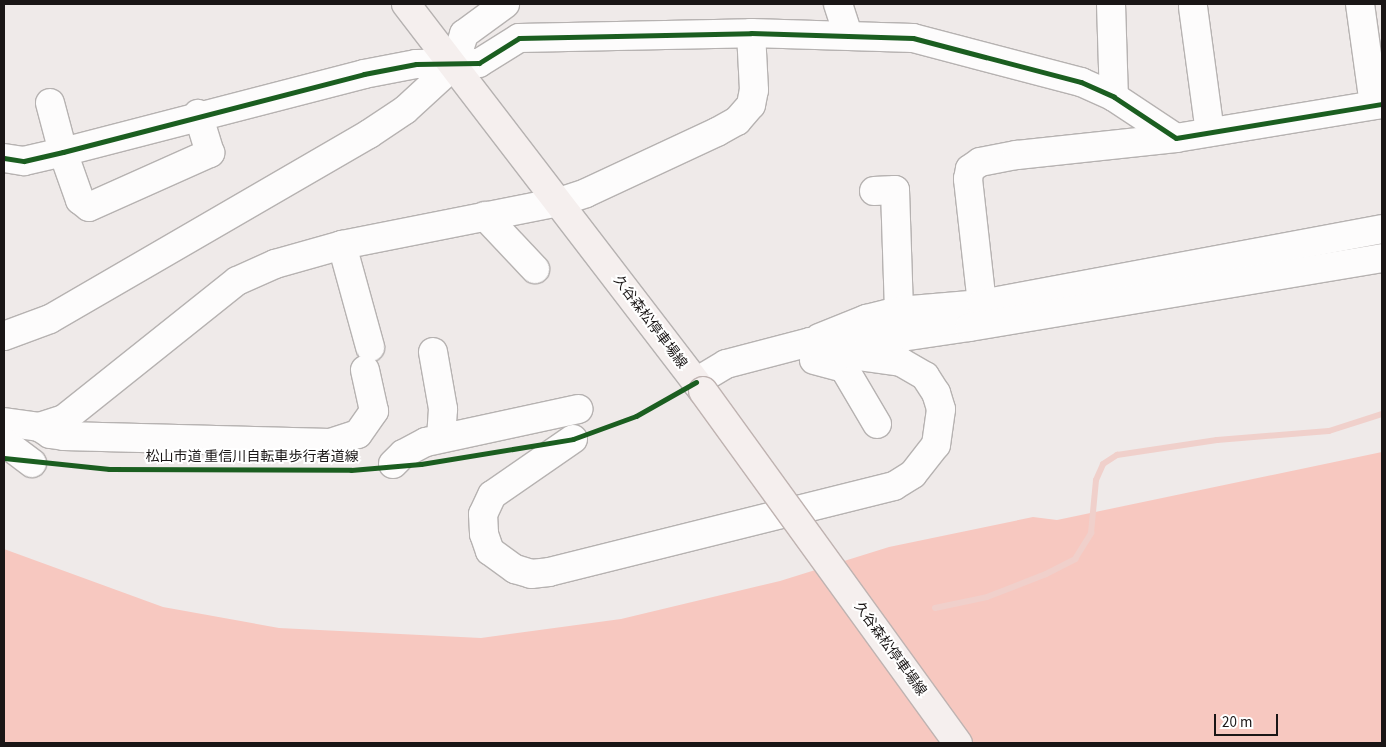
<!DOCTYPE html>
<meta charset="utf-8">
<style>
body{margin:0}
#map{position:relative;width:1386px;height:747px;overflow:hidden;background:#efeae9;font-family:"Source Sans 3","Noto Sans JP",sans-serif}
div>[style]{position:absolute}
.green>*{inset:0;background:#f7c8c0}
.stream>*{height:6px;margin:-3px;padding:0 3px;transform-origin:3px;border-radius:3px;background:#f0d0cb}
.roads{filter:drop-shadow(1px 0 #b6b2b1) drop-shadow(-1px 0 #b6b2b1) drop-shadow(0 1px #b6b2b1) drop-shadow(0 -1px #b6b2b1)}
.minor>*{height:28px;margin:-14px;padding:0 14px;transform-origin:14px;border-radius:14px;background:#fdfcfc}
.major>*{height:28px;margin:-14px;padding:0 14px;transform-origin:14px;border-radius:14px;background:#f5efee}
.bridges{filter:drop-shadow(1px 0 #bfb3b1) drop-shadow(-1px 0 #bfb3b1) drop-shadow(0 1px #bfb3b1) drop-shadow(0 -1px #bfb3b1)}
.major-bridge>*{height:28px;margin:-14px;padding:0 14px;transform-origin:14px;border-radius:14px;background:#f5efee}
.cycleway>*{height:5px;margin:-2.5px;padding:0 2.5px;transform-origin:2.5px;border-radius:2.5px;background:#1b5e20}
span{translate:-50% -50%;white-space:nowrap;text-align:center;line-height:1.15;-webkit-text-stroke:4px #fff;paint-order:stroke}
.street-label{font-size:14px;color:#1a1616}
.frame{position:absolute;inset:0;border:5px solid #1a1616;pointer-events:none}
.scale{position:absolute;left:1214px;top:714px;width:64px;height:22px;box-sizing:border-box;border:2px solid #1a1616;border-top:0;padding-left:6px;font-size:15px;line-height:18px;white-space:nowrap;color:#1a1616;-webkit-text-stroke:4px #fff;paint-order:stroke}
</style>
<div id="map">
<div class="green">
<div style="clip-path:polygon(1382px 452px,1382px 743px,4px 743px,4px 549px,163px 607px,279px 628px,481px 638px,621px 619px,780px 581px,889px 547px,1033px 517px,1057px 520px)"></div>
</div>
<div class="stream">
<div style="left:935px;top:608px;width:53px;rotate:-11.9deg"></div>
<div style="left:987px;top:597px;width:63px;rotate:-21.3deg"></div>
<div style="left:1046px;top:574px;width:33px;rotate:-27deg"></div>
<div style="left:1075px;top:559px;width:31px;rotate:-58deg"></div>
<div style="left:1091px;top:533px;width:53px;rotate:-84.6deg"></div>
<div style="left:1096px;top:480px;width:17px;rotate:-66deg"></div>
<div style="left:1103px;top:464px;width:17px;rotate:-33deg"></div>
<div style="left:1117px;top:455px;width:101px;rotate:-8.5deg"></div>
<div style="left:1217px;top:440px;width:112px;rotate:-4.6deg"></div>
<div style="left:1329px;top:431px;width:56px;rotate:-17.8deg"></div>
</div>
<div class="roads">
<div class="minor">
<div style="left:838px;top:4px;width:33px;rotate:72deg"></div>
<div style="left:1111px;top:4px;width:93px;rotate:88.2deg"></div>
<div style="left:1360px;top:4px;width:102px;rotate:82.1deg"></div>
<div style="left:1193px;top:7px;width:126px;rotate:82.3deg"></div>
<div style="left:50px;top:103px;width:51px;rotate:75.1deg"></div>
<div style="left:63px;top:152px;width:51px;rotate:70.5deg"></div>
<div style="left:80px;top:200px;width:11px;rotate:38deg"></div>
<div style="left:89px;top:207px;width:133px;rotate:-24.1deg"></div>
<div style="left:210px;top:153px;width:41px;rotate:-107.1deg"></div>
<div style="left:4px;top:158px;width:20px;rotate:9deg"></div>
<div style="left:24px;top:161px;width:40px;rotate:-13deg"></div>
<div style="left:63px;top:152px;width:311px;rotate:-14.5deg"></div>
<div style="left:364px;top:74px;width:53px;rotate:-10.9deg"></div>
<div style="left:416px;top:64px;width:63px;rotate:-0.9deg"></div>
<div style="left:479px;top:63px;width:47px;rotate:-32deg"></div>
<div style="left:519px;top:38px;width:232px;rotate:-1.2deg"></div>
<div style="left:751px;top:33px;width:162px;rotate:1.8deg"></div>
<div style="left:913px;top:38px;width:174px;rotate:14.7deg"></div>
<div style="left:1081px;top:82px;width:36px;rotate:24deg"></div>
<div style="left:1114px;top:97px;width:74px;rotate:33.5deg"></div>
<div style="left:1176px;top:138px;width:209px;rotate:-9.4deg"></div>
<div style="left:874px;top:191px;width:21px;rotate:-3deg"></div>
<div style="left:895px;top:190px;width:121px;rotate:88.1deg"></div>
<div style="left:485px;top:216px;width:73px;rotate:46.7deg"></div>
<div style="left:342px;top:245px;width:106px;rotate:74.6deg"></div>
<div style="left:982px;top:304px;width:126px;rotate:-96.4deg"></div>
<div style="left:968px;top:179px;width:10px;rotate:-79deg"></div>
<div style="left:970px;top:169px;width:12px;rotate:-35deg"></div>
<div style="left:980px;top:162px;width:38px;rotate:-11deg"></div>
<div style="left:1017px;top:155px;width:160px;rotate:-6.1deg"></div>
<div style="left:4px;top:336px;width:49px;rotate:-20.3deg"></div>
<div style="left:50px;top:319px;width:369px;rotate:-30.1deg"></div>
<div style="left:369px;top:134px;width:43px;rotate:-33.7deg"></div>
<div style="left:405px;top:110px;width:67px;rotate:-42.6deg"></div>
<div style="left:454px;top:65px;width:33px;rotate:-72deg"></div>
<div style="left:464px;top:34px;width:51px;rotate:-36.2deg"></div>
<div style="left:819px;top:338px;width:51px;rotate:-22deg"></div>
<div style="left:866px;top:319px;width:34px;rotate:-14deg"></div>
<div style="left:899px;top:311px;width:83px;rotate:-4.8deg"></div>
<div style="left:982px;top:304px;width:407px;rotate:-10.6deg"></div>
<div style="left:433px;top:352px;width:58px;rotate:80deg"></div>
<div style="left:443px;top:409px;width:29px;rotate:94deg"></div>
<div style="left:814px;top:360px;width:31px;rotate:15deg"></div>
<div style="left:844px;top:368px;width:65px;rotate:59.5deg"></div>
<div style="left:696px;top:382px;width:35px;rotate:-31deg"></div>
<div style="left:726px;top:364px;width:87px;rotate:-14.7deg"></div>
<div style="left:810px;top:342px;width:25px;rotate:12deg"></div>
<div style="left:834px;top:347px;width:137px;rotate:-8.4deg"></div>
<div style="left:970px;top:327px;width:418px;rotate:-9.5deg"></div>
<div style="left:4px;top:422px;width:35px;rotate:8deg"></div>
<div style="left:39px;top:427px;width:26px;rotate:-18deg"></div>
<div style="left:64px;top:419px;width:221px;rotate:-38.6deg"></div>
<div style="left:237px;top:281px;width:42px;rotate:-24.1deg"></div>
<div style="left:275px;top:264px;width:70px;rotate:-15.8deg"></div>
<div style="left:342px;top:245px;width:221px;rotate:-11.2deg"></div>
<div style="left:559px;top:202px;width:28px;rotate:-18deg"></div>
<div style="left:586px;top:193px;width:145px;rotate:-25deg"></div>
<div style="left:717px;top:132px;width:23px;rotate:-29deg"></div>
<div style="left:737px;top:121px;width:21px;rotate:-49deg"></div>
<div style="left:751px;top:105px;width:15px;rotate:-79deg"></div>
<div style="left:754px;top:90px;width:57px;rotate:-93deg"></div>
<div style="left:39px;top:427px;width:13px;rotate:32deg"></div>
<div style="left:50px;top:434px;width:14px;rotate:8deg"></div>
<div style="left:64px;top:436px;width:266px;rotate:1.5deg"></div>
<div style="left:330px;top:443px;width:29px;rotate:-18deg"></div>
<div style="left:358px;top:434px;width:28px;rotate:-55deg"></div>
<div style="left:374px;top:411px;width:42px;rotate:-102.4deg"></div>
<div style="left:573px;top:439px;width:98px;rotate:145.3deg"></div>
<div style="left:492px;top:495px;width:21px;rotate:115deg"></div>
<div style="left:483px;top:514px;width:20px;rotate:87deg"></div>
<div style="left:484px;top:534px;width:18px;rotate:71deg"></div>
<div style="left:490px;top:551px;width:31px;rotate:36deg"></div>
<div style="left:515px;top:569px;width:17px;rotate:17deg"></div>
<div style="left:531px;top:574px;width:18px;rotate:-6deg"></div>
<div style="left:549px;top:572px;width:356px;rotate:-14deg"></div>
<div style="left:894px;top:486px;width:22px;rotate:-32deg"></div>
<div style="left:913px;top:474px;width:37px;rotate:-52deg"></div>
<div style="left:936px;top:445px;width:36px;rotate:-82deg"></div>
<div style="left:941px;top:409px;width:17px;rotate:-107deg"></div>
<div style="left:936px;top:393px;width:20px;rotate:-123deg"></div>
<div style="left:925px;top:376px;width:28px;rotate:-150deg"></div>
<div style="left:901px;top:362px;width:49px;rotate:-171.9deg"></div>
<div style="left:852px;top:355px;width:20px;rotate:-156deg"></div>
<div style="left:4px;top:442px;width:35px;rotate:37deg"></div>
<div style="left:393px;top:464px;width:14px;rotate:-45deg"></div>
<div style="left:403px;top:454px;width:26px;rotate:-28deg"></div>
<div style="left:426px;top:442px;width:156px;rotate:-12.2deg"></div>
</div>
<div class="major">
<div style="left:406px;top:4px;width:488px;rotate:52.5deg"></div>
</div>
</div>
<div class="bridges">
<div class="major-bridge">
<div style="left:703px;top:391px;width:435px;rotate:54.1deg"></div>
</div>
</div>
<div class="cycleway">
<div style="left:4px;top:158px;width:20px;rotate:9deg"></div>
<div style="left:24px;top:161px;width:40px;rotate:-13deg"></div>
<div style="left:63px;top:152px;width:311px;rotate:-14.5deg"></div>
<div style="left:364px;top:74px;width:53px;rotate:-10.9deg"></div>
<div style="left:416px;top:64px;width:63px;rotate:-0.9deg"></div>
<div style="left:479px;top:63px;width:47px;rotate:-32deg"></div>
<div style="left:519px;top:38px;width:232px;rotate:-1.2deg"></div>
<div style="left:751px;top:33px;width:162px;rotate:1.8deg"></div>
<div style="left:913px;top:38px;width:174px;rotate:14.7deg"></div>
<div style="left:1081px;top:82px;width:36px;rotate:24deg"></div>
<div style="left:1114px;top:97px;width:74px;rotate:33.5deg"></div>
<div style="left:1176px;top:138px;width:209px;rotate:-9.4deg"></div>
<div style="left:4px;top:458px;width:106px;rotate:6deg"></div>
<div style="left:109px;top:469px;width:242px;rotate:0.2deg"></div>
<div style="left:351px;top:470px;width:70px;rotate:-4.9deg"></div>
<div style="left:421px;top:464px;width:154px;rotate:-9.3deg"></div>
<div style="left:573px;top:439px;width:67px;rotate:-20.1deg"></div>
<div style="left:636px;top:416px;width:69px;rotate:-29.5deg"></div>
</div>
<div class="street-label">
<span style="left:650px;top:322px;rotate:53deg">久谷森松停車場線</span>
<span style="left:252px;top:457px">松山市道 重信川自転車歩行者道線</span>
<span style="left:890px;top:649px;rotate:54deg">久谷森松停車場線</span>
</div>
<div class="frame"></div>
<div class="scale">20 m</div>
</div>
